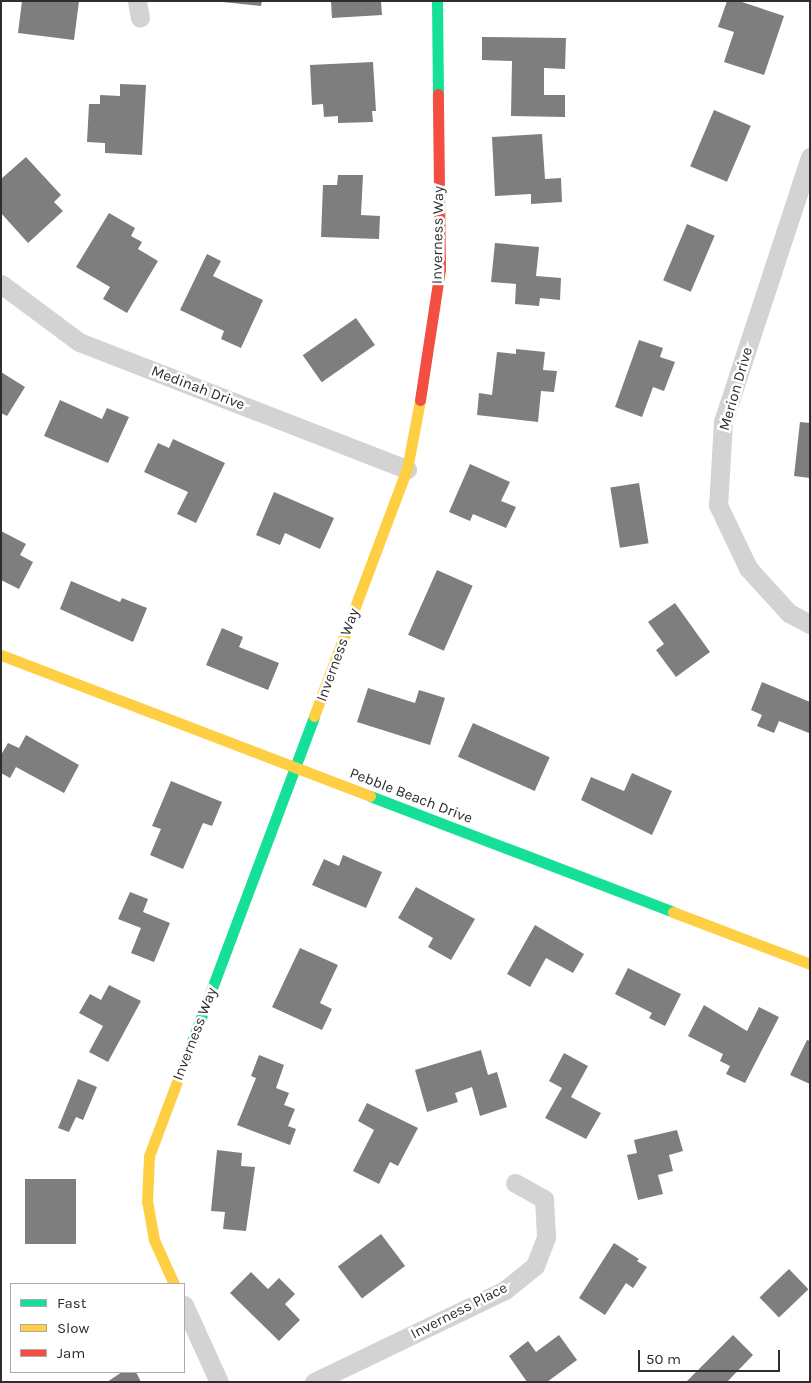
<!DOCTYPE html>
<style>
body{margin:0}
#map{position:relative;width:811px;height:1383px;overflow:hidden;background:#fff;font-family:Karla,sans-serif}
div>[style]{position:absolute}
.building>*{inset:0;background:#7e7e7e;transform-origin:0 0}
.street>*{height:19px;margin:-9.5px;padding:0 9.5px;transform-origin:9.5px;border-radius:9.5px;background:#d3d3d3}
.fast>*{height:11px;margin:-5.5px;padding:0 5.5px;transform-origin:5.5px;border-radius:5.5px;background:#16e098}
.slow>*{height:11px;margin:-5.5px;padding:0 5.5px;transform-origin:5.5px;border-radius:5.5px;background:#ffcf43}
.jam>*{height:11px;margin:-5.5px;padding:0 5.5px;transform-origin:5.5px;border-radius:5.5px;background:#f24e42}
span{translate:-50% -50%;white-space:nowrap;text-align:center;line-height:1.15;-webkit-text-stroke:5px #fff;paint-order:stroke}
.street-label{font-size:15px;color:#2e2e2e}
.frame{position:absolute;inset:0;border:2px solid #2e2e2e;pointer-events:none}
.legend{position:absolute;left:10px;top:1283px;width:175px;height:90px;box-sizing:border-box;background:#fff;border:1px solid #ababab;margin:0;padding:6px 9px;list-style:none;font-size:15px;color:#2e2e2e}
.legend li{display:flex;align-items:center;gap:10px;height:25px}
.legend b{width:25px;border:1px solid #ababab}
.scale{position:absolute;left:638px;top:1350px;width:142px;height:22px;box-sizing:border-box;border:2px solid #2e2e2e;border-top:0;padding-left:6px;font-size:15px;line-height:18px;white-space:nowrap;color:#2e2e2e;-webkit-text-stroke:4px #fff;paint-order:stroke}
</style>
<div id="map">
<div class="building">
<div style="clip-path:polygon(22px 1px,79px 1px,74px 40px,18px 33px)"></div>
<div style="clip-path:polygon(213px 1px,262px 1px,261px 6px)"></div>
<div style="clip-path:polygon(331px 1px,381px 1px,382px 15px,332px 18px)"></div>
<div style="clip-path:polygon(727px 1px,739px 1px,784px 16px,764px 75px,724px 62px,734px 32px,718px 27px)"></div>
<div style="clip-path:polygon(482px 37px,566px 38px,565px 69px,544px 68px,544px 95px,565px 95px,565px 117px,511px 116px,512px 61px,482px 60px)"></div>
<div style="clip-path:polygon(373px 62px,376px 111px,372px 111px,373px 122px,338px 123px,338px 116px,324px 117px,323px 104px,312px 105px,310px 65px)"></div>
<div style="clip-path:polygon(120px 84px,146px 85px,142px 155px,105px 153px,105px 143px,87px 142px,89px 104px,100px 104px,100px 95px,120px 96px)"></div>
<div style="left:714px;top:110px;width:40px;height:61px;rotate:23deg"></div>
<div style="clip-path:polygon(542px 134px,545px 179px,561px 178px,562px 202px,531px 204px,531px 194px,495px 196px,492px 137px)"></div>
<div style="clip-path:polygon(26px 157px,61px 195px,54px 202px,63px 211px,28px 243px,1px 213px,1px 179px)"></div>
<div style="clip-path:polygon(338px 175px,363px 175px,361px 215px,380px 216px,379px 239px,321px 237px,323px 185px,337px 185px)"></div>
<div style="clip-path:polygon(109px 213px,135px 228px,131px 236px,142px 242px,138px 249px,158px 261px,127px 313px,103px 299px,110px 287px,76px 267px)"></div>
<div style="left:687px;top:224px;width:30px;height:61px;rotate:23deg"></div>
<div style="clip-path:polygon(495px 243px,539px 247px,536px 276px,561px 278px,560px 300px,540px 298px,539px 306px,515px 304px,516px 284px,491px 282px)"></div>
<div style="clip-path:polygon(207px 254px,221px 261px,213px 276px,263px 300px,241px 348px,221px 339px,224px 331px,180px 310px)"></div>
<div style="left:356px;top:318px;width:33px;height:65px;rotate:55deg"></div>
<div style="clip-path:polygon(639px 340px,663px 348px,660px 357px,675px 362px,664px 391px,653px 387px,642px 417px,615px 407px)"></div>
<div style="clip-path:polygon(516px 349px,545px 352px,543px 370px,557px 371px,554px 392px,541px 391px,538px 422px,477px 415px,479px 393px,492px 395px,497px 352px,516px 354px)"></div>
<div style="clip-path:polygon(1px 372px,25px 387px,7px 416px,1px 413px)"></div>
<div style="clip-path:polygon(60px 400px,102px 419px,107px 408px,129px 417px,108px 463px,44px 436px)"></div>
<div style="clip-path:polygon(800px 422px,810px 423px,810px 478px,794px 476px)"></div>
<div style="clip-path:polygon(173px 439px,225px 463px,196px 523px,177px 514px,188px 492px,144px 472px,158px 443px,169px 448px)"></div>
<div style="clip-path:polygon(470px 464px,510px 482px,501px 501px,516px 507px,506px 528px,473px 514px,470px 521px,449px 512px)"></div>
<div style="left:639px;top:483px;width:61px;height:29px;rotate:81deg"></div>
<div style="clip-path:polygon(274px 492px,334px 518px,320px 549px,285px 533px,280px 545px,256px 535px)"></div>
<div style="clip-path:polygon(1px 531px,26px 544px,20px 555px,33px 562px,19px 589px,1px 580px)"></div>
<div style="left:437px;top:570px;width:39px;height:71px;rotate:24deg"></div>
<div style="clip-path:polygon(71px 581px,120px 602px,122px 598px,147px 608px,133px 642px,60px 609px)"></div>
<div style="clip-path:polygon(675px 603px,710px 652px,676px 677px,656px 650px,664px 644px,648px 622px)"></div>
<div style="clip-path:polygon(222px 628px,243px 637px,239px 647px,279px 663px,268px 690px,206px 665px)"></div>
<div style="clip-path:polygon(762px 682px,810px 702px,809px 733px,779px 721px,774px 733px,757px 726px,762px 715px,751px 710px)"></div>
<div style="clip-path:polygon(368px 688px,415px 703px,419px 690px,445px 698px,430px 745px,357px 722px)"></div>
<div style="left:473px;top:723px;width:84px;height:37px;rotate:24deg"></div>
<div style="clip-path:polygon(26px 735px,79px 765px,64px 793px,16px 767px,10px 778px,1px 773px,1px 755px,8px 743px,19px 748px)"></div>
<div style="clip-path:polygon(632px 773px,672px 791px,652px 835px,581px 800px,591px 777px,624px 791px)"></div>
<div style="clip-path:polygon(171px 781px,222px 802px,212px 826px,203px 823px,183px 869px,150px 855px,161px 829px,152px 826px)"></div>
<div style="clip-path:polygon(343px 855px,382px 872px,366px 908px,312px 885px,324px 859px,339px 866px)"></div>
<div style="clip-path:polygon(416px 887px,475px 919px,451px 960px,428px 947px,433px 938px,398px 918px)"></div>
<div style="clip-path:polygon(130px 892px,148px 899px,143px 912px,170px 923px,154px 962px,131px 953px,141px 928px,118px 919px)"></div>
<div style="clip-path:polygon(535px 925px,584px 954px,573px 973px,546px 958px,530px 987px,507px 974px)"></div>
<div style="clip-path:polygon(300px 948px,338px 965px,320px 1003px,332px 1009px,322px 1030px,272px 1007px)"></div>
<div style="clip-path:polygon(628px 968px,681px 994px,665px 1026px,649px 1018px,652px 1013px,615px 994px)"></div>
<div style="clip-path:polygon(109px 985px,141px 1001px,108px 1062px,89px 1052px,103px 1026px,79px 1013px,90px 994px,101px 1000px)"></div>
<div style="clip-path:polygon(704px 1005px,747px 1031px,759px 1007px,779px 1017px,745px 1083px,726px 1074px,730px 1066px,720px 1061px,723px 1054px,688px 1036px)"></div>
<div style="clip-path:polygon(807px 1040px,810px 1041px,810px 1084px,790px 1075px)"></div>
<div style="clip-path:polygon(481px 1050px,488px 1075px,497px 1072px,507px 1107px,480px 1116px,472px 1087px,455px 1093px,458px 1102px,427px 1112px,415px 1070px)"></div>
<div style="clip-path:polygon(564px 1053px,588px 1066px,571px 1097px,601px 1113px,586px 1139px,545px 1118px,562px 1088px,549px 1081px)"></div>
<div style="clip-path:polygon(259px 1055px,284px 1065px,276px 1088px,289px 1093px,284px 1105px,295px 1109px,288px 1126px,296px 1129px,290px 1145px,237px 1125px,256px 1078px,251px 1076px)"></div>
<div style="clip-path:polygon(78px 1079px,97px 1087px,83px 1120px,76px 1117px,69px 1132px,58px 1128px)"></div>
<div style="clip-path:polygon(367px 1103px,418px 1128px,398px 1166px,390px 1162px,379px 1184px,353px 1171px,374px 1130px,358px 1121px)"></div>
<div style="clip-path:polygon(677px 1130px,683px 1151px,669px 1155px,673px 1171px,658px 1175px,663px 1194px,638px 1200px,627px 1155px,637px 1153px,634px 1140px)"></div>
<div style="clip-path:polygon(217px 1150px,242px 1153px,241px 1166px,255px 1167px,246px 1231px,223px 1229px,225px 1212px,211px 1211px)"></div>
<div style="left:25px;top:1179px;width:51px;height:65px"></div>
<div style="left:381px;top:1234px;width:40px;height:54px;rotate:53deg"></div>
<div style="clip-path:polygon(614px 1243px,639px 1259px,637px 1261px,647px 1267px,633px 1288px,626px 1283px,605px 1315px,579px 1298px)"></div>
<div style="left:789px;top:1269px;width:28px;height:41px;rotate:46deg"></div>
<div style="clip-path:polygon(251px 1272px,268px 1289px,279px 1278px,295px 1294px,285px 1304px,300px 1320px,279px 1341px,230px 1293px)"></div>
<div style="clip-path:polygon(559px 1335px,577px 1360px,547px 1382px,527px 1382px,509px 1356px,528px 1341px,536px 1352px)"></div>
<div style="clip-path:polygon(733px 1335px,753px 1355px,727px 1382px,686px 1382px)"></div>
<div style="clip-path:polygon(122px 1372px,136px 1372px,141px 1382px,107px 1382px)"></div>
</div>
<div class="street">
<div style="left:137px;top:1px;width:17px;rotate:80deg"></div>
<div style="left:810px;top:157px;width:279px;rotate:108.2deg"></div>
<div style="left:723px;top:422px;width:83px;rotate:93.4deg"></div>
<div style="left:718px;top:505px;width:70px;rotate:64.5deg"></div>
<div style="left:748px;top:568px;width:61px;rotate:47.7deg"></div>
<div style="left:789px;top:613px;width:24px;rotate:28deg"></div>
<div style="left:1px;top:284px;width:97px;rotate:36.6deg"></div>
<div style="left:79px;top:342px;width:352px;rotate:21.2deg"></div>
<div style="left:184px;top:1305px;width:85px;rotate:65.6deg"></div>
<div style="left:314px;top:1382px;width:212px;rotate:-25.7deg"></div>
<div style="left:505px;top:1290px;width:38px;rotate:-39deg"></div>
<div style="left:535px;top:1266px;width:31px;rotate:-69deg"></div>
<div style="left:546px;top:1237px;width:38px;rotate:-93deg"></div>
<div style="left:544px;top:1199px;width:33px;rotate:-151deg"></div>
</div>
<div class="fast">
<div style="left:437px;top:1px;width:93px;rotate:89.4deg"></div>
<div style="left:370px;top:796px;width:324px;rotate:20.9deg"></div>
<div style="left:179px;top:1076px;width:384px;rotate:-69.4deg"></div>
</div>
<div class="slow">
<div style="left:1px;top:655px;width:395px;rotate:20.9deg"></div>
<div style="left:314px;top:716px;width:264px;rotate:-69.4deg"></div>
<div style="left:407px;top:469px;width:70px;rotate:-79.3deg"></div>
<div style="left:673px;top:912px;width:147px;rotate:20.8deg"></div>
<div style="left:174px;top:1284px;width:48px;rotate:-114.4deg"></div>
<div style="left:154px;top:1240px;width:39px;rotate:-100deg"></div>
<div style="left:147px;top:1202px;width:46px;rotate:-87.5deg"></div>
<div style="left:149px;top:1156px;width:85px;rotate:-69.4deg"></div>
</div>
<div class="jam">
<div style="left:420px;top:400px;width:133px;rotate:-81.3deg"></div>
<div style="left:440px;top:269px;width:175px;rotate:-90.7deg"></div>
</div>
<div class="street-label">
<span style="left:438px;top:235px;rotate:-89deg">Inverness Way</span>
<span style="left:198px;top:388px;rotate:21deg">Medinah Drive</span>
<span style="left:736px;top:389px;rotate:-74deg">Merion Drive</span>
<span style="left:338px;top:655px;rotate:-70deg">Inverness Way</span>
<span style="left:411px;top:796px;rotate:21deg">Pebble Beach Drive</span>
<span style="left:195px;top:1034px;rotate:-69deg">Inverness Way</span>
<span style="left:459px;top:1311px;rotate:-27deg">Inverness Place</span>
</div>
<div class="frame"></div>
<ul class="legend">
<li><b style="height:6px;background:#16e098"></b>Fast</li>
<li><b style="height:6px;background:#ffcf43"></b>Slow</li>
<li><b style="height:6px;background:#f24e42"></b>Jam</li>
</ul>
<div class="scale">50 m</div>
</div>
